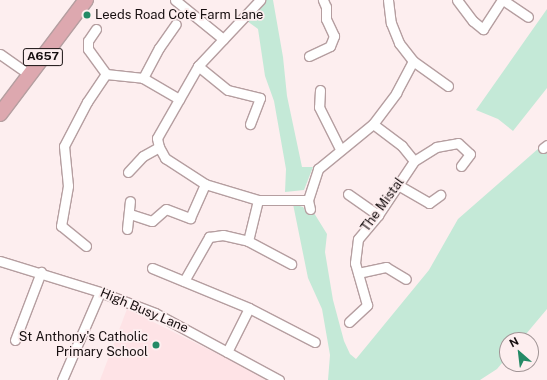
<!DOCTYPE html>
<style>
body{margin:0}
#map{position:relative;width:547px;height:380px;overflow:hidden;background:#fdeeef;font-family:"Public Sans",sans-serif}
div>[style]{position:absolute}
.built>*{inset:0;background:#fee3e6}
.green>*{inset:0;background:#c4e9d7}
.roads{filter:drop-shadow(1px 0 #b59ea0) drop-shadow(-1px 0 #b59ea0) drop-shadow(0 1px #b59ea0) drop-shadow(0 -1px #b59ea0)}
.minor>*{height:9px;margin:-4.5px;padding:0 4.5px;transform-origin:4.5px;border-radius:4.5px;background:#fff}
.primary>*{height:14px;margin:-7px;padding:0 7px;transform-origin:7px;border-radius:7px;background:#dda8af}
.dots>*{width:11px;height:11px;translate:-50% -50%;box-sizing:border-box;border:2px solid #fdeeef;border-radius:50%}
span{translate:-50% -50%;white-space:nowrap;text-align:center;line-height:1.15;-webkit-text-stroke:3.5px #fdeeef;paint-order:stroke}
.shield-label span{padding:1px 3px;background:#fdeeef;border:1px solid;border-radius:3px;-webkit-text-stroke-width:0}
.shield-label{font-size:12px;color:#170f10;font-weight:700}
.poi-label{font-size:13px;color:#170f10}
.left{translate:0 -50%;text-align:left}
.right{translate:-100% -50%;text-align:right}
.street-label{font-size:13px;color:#170f10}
.north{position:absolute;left:499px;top:332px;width:40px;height:40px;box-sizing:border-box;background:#fdeeef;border:1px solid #a19596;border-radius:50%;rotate:332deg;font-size:11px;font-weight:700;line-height:16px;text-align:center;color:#170f10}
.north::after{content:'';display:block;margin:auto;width:14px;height:18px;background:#248a66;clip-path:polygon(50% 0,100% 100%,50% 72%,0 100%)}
</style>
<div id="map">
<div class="built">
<div style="clip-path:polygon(127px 309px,270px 380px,100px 380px)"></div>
</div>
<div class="green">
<div style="clip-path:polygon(265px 0,273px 0,283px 57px,287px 96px,302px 167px,313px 167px,304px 190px,285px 192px,286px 169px,274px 101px,265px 76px,258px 29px,247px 21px)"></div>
<div style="clip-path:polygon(547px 9px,547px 88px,513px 131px,498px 119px,476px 110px)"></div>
<div style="clip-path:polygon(547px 141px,547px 309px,521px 340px,507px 340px,507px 357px,497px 369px,480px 380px,328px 380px,330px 355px,322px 309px,308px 278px,293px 204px,303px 207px,308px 215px,314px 213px,327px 234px,325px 252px,333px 300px,344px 341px,350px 354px,356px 359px,429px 270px,458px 219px)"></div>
</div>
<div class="roads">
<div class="minor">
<div style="left:175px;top:0;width:62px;rotate:39.1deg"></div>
<div style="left:388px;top:0;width:23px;rotate:83deg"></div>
<div style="left:391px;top:23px;width:22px;rotate:68deg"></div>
<div style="left:399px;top:43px;width:23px;rotate:52deg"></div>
<div style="left:413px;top:61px;width:43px;rotate:35.5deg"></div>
<div style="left:457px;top:0;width:26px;rotate:53deg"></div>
<div style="left:473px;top:21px;width:13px;rotate:39deg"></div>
<div style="left:483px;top:29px;width:35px;rotate:-57deg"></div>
<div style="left:503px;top:0;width:30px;rotate:34deg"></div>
<div style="left:96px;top:29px;width:14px;rotate:124deg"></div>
<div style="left:88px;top:41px;width:8px;rotate:90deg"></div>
<div style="left:88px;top:49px;width:31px;rotate:54deg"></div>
<div style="left:106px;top:74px;width:37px;rotate:6deg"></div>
<div style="left:143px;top:78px;width:42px;rotate:30.3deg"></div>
<div style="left:0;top:54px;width:35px;rotate:35deg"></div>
<div style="left:309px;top:56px;width:23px;rotate:-25deg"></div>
<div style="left:330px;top:46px;width:11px;rotate:-68deg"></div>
<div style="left:334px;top:36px;width:19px;rotate:-115deg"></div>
<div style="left:326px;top:19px;width:12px;rotate:-90deg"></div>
<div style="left:326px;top:7px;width:8px;rotate:-113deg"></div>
<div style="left:198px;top:66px;width:38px;rotate:39deg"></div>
<div style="left:228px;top:90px;width:33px;rotate:14deg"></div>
<div style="left:260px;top:98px;width:28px;rotate:111deg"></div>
<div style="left:143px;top:78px;width:34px;rotate:-62deg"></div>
<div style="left:159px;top:48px;width:29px;rotate:-55deg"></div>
<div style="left:320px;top:90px;width:17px;rotate:93deg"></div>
<div style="left:319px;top:107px;width:47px;rotate:63.4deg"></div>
<div style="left:373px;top:124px;width:36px;rotate:37deg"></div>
<div style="left:402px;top:146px;width:19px;rotate:51deg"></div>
<div style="left:159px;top:147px;width:13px;rotate:61deg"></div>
<div style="left:165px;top:158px;width:48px;rotate:33deg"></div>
<div style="left:205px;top:184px;width:55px;rotate:16.8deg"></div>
<div style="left:258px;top:200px;width:50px"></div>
<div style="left:543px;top:148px;width:5px;rotate:-37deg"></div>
<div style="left:128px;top:172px;width:22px;rotate:-47deg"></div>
<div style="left:143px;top:156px;width:18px;rotate:-29deg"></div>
<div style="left:159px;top:147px;width:9px;rotate:-103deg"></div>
<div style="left:157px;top:138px;width:83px;rotate:-60.3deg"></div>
<div style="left:198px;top:66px;width:91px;rotate:-46.8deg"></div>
<div style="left:398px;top:185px;width:36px;rotate:30deg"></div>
<div style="left:429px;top:203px;width:14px;rotate:-36deg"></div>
<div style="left:348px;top:194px;width:37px;rotate:35deg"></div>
<div style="left:310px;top:209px;width:9px;rotate:-103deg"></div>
<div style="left:308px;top:200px;width:33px;rotate:-72deg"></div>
<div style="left:318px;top:169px;width:71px;rotate:-39.3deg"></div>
<div style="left:373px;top:124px;width:39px;rotate:-53deg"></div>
<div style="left:396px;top:93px;width:36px;rotate:-62deg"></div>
<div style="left:130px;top:214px;width:23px;rotate:18deg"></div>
<div style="left:152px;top:221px;width:18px;rotate:-41deg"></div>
<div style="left:166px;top:209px;width:26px;rotate:21deg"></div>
<div style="left:190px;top:218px;width:37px;rotate:-66deg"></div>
<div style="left:127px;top:229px;width:28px;rotate:-84deg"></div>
<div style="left:248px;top:241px;width:42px;rotate:-76.3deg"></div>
<div style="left:86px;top:246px;width:32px;rotate:-141deg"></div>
<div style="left:61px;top:226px;width:41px;rotate:-80.1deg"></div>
<div style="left:68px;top:186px;width:40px;rotate:-95.7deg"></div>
<div style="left:64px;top:146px;width:50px;rotate:-62.4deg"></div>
<div style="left:87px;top:102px;width:34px;rotate:-56deg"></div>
<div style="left:0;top:261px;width:105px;rotate:17.2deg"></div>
<div style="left:100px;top:292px;width:59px;rotate:20.9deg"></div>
<div style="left:155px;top:313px;width:141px;rotate:28.4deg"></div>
<div style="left:152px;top:268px;width:105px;rotate:22.4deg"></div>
<div style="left:249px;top:308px;width:74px;rotate:27.3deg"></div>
<div style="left:358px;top:273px;width:29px;rotate:-12deg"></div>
<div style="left:386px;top:267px;width:23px;rotate:31deg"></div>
<div style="left:184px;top:281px;width:51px;rotate:-60.4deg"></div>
<div style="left:209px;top:237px;width:14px;rotate:-8deg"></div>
<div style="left:223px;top:235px;width:26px;rotate:13deg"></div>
<div style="left:248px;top:241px;width:49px;rotate:28.1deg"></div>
<div style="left:349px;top:322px;width:25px;rotate:-43deg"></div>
<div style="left:367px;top:305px;width:44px;rotate:-105.9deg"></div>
<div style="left:355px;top:263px;width:24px;rotate:-83deg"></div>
<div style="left:358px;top:239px;width:31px;rotate:-50deg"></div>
<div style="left:378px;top:215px;width:65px;rotate:-56.3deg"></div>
<div style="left:414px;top:161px;width:26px;rotate:-32deg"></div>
<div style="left:436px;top:147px;width:22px;rotate:-10deg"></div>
<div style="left:458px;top:143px;width:16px;rotate:43deg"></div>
<div style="left:470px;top:154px;width:15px;rotate:127deg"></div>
<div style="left:15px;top:340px;width:73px;rotate:-69.1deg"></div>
<div style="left:227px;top:352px;width:49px;rotate:-63.4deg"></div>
<div style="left:62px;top:380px;width:96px;rotate:-66.6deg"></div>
</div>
<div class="primary">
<div style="left:0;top:114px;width:143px;rotate:-53deg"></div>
</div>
</div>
<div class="dots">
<div style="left:87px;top:15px;background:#248a66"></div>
<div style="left:156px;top:345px;background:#248a66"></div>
</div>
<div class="shield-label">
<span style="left:43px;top:57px">A657</span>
</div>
<div class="poi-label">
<span class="left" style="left:95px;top:15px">Leeds Road Cote Farm Lane</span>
<span class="right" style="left:148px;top:345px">St Anthony's Catholic<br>Primary School</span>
</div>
<div class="street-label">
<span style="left:383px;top:205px;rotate:-54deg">The Mistal</span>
<span style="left:144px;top:311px;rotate:23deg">High Busy Lane</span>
</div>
<div class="north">N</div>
</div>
